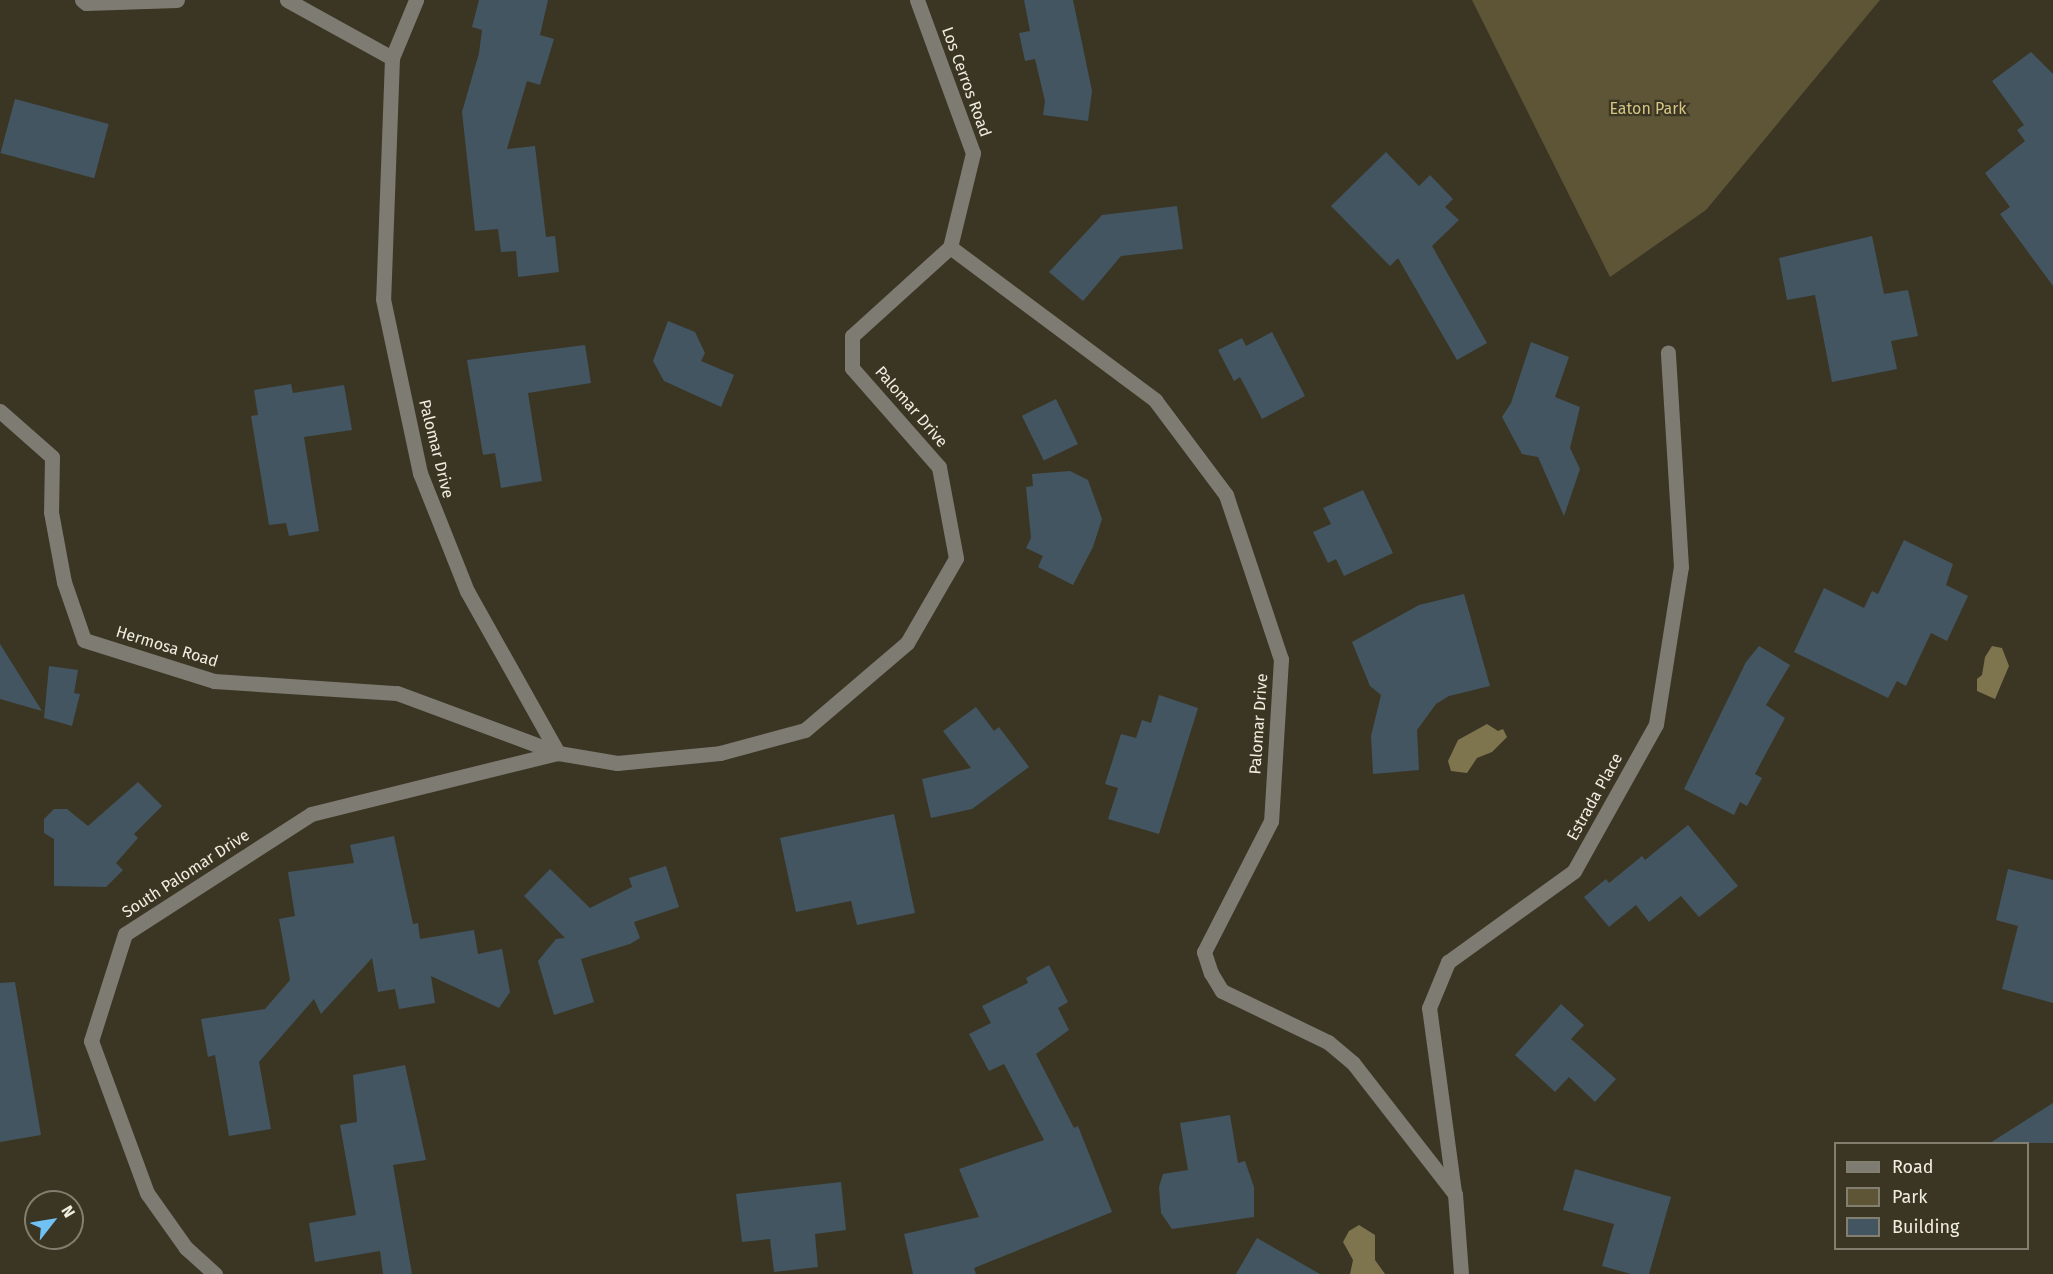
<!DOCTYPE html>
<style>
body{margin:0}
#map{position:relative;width:2053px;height:1274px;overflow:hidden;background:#3b3624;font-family:"Fira Sans",sans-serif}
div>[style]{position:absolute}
.green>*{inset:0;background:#5d5536}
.water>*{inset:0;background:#7e744e}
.building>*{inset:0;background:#425561;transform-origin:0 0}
.minor>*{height:15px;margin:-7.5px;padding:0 7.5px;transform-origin:7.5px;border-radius:7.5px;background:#7d7b72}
span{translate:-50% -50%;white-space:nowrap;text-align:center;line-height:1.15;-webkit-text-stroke:4.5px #3b3624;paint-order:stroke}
.street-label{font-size:16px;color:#f0ede1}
.park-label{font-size:16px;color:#d6c584}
.legend{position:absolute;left:1834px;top:1142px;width:195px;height:108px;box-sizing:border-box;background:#3b3624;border:2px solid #837f70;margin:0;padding:8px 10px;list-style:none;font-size:18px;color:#f0ede1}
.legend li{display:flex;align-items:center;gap:12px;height:30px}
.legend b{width:30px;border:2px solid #837f70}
.north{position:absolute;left:24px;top:1190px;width:60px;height:60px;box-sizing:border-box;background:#3b3624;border:2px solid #837f70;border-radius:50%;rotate:59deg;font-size:16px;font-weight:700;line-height:24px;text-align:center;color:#f0ede1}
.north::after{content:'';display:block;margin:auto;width:21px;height:27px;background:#70c2f4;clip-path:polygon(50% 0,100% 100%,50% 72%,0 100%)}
</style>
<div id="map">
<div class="green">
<div style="clip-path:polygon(1472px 0,1880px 0,1706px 210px,1610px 277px)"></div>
</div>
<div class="water">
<div style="clip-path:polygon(1992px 646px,2002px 648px,2009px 666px,1995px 699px,1977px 691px,1977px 679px,1982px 675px,1985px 657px)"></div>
<div style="clip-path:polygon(1487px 724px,1498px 731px,1503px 729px,1507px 737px,1492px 752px,1477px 758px,1467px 773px,1451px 771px,1448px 761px,1458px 740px)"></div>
<div style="clip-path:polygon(1359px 1225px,1375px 1235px,1375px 1260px,1385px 1274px,1350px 1274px,1353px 1260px,1343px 1242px,1349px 1231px)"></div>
</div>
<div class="building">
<div style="clip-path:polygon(479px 0,548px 0,540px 35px,554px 39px,540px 85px,527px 81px,507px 149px,535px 146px,546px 237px,555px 236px,559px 272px,518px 277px,516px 251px,501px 252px,498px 229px,475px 231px,462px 112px,479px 53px,482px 30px,472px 27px)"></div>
<div style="clip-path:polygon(1024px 0,1073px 0,1092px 91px,1088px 121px,1043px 115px,1045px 101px,1035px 59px,1025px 61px,1019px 33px,1030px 31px)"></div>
<div style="clip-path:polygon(2031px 52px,2053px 74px,2053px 286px,2000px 214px,2010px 207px,1985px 173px,2025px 141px,2017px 130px,2024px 125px,1992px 81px)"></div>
<div style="left:15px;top:99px;width:97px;height:56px;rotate:15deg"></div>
<div style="clip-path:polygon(1386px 152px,1419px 186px,1430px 175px,1453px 199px,1445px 207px,1459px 220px,1432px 246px,1487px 343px,1457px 360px,1398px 258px,1390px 266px,1331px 206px)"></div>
<div style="clip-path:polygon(1177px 206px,1183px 249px,1121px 256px,1083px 301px,1049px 272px,1102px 215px)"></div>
<div style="clip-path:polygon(1872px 236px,1884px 294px,1908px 290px,1918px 336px,1891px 341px,1897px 369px,1832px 382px,1815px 295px,1787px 300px,1779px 258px)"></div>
<div style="clip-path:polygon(668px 321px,695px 332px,705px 353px,701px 361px,734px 375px,721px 407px,664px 381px,653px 361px)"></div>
<div style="clip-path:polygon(1272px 332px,1305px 396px,1262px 419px,1240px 377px,1234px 381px,1218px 350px,1242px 338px,1246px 346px)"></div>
<div style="clip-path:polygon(1531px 342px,1569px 357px,1555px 397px,1580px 407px,1570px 448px,1580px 469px,1564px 516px,1538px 457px,1522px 454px,1502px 417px,1511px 403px)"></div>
<div style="clip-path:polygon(585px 345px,591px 383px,528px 393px,542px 481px,501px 488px,495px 453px,483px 455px,467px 360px)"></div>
<div style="clip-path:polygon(291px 384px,293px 393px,344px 385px,352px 430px,304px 437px,319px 531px,289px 536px,286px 523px,269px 525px,251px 416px,258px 415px,254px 390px)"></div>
<div style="left:1056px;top:399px;width:50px;height:38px;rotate:64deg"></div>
<div style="clip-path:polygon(1070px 471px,1088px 480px,1102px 519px,1093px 547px,1073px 585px,1038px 567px,1043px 556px,1026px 548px,1031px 538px,1026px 487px,1033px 486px,1032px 474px)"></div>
<div style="clip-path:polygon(1363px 490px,1393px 553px,1344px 576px,1336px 559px,1328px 563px,1313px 532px,1331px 524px,1323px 508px)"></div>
<div style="clip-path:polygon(1904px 540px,1953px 564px,1946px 585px,1968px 596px,1947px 641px,1931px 633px,1906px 686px,1897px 681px,1888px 698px,1794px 652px,1824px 588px,1864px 608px,1872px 591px,1878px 594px)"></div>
<div style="clip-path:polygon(1464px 594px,1490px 686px,1449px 696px,1436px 704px,1417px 730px,1419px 770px,1373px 774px,1371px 736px,1381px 695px,1370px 686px,1352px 642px,1419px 605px)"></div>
<div style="clip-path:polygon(0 644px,42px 711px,0 699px)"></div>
<div style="clip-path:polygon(1759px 646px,1790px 665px,1766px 705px,1785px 718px,1755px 774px,1762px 778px,1747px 806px,1740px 802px,1734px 815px,1684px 789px,1746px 662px)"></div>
<div style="clip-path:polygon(49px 666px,78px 670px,74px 693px,80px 694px,72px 726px,44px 718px)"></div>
<div style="clip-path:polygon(1159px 695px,1198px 708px,1159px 834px,1108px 819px,1118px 788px,1105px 784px,1121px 734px,1136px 738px,1142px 720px,1151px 723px)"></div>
<div style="clip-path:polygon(976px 707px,994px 731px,999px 727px,1029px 767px,972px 809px,931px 818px,922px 779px,971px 768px,943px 731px)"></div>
<div style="clip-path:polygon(138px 782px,162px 806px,134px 834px,138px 838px,116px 863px,123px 870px,106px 887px,54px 886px,54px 839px,44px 833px,44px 819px,54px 809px,67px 809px,88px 826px)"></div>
<div style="clip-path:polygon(894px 814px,915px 913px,857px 925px,851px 901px,796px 912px,780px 838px)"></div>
<div style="clip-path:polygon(1688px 825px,1738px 886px,1699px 917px,1681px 896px,1649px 922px,1636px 905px,1609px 927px,1584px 897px,1606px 879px,1609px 883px,1642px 856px,1645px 860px)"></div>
<div style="clip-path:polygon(394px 836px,413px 924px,418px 923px,420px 939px,474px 930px,478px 954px,502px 949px,510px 992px,499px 1008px,431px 976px,435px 1003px,399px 1009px,395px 989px,378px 992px,372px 958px,321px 1014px,314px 999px,259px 1062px,271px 1129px,229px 1136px,215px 1055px,208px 1057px,201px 1019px,265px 1009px,290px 980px,279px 919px,295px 916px,288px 872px,354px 863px,350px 845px)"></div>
<div style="clip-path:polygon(666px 866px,679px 907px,634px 922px,640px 938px,630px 944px,581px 959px,594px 1002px,554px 1015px,538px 961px,556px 939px,565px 938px,524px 896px,550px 869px,590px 908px,632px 887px,629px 878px)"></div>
<div style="clip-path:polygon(2008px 869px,2053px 880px,2053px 1003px,2002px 989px,2018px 926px,1996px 920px)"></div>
<div style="clip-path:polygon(1049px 965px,1068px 1002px,1058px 1008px,1069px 1030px,1036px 1054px,1074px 1128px,1078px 1126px,1112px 1212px,974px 1268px,976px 1274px,913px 1274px,904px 1234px,979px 1217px,959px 1169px,1044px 1140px,1004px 1064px,989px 1071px,969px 1034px,991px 1023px,982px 1006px,1028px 983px,1026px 978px)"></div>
<div style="clip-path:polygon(15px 982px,41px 1135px,0 1142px,0 983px)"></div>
<div style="clip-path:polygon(1561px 1004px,1584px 1025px,1571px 1039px,1616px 1079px,1595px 1102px,1569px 1077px,1555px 1092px,1515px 1055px)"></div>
<div style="clip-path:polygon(405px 1065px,426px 1160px,393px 1165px,412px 1274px,383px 1274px,380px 1251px,315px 1262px,309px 1223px,356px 1215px,340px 1125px,357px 1122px,353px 1075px)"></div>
<div style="clip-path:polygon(2053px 1103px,2053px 1143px,1990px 1143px)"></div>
<div style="clip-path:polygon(1230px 1115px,1238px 1163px,1245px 1161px,1254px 1187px,1254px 1217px,1172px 1229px,1161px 1213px,1159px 1187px,1163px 1174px,1188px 1170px,1180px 1123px)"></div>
<div style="clip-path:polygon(1575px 1169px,1671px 1197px,1649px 1274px,1631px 1274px,1602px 1266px,1614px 1224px,1563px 1210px)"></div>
<div style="clip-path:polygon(841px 1182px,846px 1230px,815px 1234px,818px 1267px,774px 1272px,770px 1239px,742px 1242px,736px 1194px)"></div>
<div style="clip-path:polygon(1257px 1238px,1320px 1274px,1236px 1274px)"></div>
</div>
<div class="minor">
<div style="left:82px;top:0;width:5px;rotate:37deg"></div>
<div style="left:86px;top:3px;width:91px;rotate:-1.9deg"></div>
<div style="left:287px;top:0;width:120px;rotate:28.9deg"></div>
<div style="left:392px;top:58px;width:241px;rotate:92.1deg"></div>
<div style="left:383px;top:299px;width:178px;rotate:78deg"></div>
<div style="left:420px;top:473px;width:127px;rotate:68.3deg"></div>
<div style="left:467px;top:591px;width:186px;rotate:60.7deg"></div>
<div style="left:917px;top:0;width:163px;rotate:69.9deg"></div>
<div style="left:973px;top:153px;width:97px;rotate:103.7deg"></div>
<div style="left:392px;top:58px;width:63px;rotate:-67.5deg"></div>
<div style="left:950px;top:247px;width:256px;rotate:36.7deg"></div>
<div style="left:1155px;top:400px;width:119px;rotate:53.2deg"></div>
<div style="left:1226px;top:495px;width:173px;rotate:71.5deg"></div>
<div style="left:1281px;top:659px;width:162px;rotate:93.5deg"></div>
<div style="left:1271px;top:821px;width:147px;rotate:117.1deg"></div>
<div style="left:1204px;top:952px;width:22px;rotate:72deg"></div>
<div style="left:1211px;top:973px;width:21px;rotate:59deg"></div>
<div style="left:1222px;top:991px;width:118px;rotate:25.7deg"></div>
<div style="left:1328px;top:1042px;width:33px;rotate:40deg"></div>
<div style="left:1353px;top:1063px;width:166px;rotate:52.1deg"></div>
<div style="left:1455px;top:1194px;width:80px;rotate:85.7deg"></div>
<div style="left:0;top:411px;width:69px;rotate:41.5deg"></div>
<div style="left:52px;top:457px;width:55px;rotate:91deg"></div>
<div style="left:51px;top:512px;width:71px;rotate:79.5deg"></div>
<div style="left:64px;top:582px;width:61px;rotate:71deg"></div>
<div style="left:84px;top:640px;width:136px;rotate:17.5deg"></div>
<div style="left:214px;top:681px;width:183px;rotate:3.8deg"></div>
<div style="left:397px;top:693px;width:172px;rotate:20.4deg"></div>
<div style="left:558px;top:753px;width:60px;rotate:9.6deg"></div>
<div style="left:617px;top:763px;width:103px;rotate:-5.5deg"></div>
<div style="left:720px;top:753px;width:88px;rotate:-15.1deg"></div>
<div style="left:805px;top:730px;width:134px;rotate:-40.5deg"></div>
<div style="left:907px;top:643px;width:98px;rotate:-60deg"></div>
<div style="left:956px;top:558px;width:93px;rotate:-100.6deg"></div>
<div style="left:939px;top:467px;width:132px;rotate:-131.3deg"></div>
<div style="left:852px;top:368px;width:32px;rotate:-90deg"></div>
<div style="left:852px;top:336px;width:132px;rotate:-42.2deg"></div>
<div style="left:1454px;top:1192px;width:186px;rotate:-97.7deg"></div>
<div style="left:1429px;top:1008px;width:50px;rotate:-67.6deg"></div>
<div style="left:1448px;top:962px;width:155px;rotate:-35.8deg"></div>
<div style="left:1574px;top:871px;width:168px;rotate:-60.8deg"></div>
<div style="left:1656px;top:724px;width:159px;rotate:-81deg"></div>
<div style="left:1681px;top:567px;width:215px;rotate:-93.5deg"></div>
<div style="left:215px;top:1274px;width:39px;rotate:-138deg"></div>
<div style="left:186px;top:1248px;width:67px;rotate:-125.3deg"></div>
<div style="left:147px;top:1193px;width:162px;rotate:-110.2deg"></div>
<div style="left:91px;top:1041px;width:112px;rotate:-72.4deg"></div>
<div style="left:125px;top:934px;width:221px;rotate:-32.8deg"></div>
<div style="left:311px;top:814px;width:253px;rotate:-13.9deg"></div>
</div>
<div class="street-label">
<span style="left:966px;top:82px;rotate:70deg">Los Cerros Road</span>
<span style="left:911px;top:407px;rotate:49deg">Palomar Drive</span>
<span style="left:436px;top:449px;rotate:76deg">Palomar Drive</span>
<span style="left:167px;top:647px;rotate:17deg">Hermosa Road</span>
<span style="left:1259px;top:724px;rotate:-86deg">Palomar Drive</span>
<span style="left:1595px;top:797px;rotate:-61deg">Estrada Place</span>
<span style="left:186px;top:874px;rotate:-33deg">South Palomar Drive</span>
</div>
<div class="park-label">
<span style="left:1648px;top:109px">Eaton Park</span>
</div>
<ul class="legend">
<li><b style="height:8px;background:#7d7b72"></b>Road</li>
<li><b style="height:16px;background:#5d5536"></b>Park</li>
<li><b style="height:16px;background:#425561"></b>Building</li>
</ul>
<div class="north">N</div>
</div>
